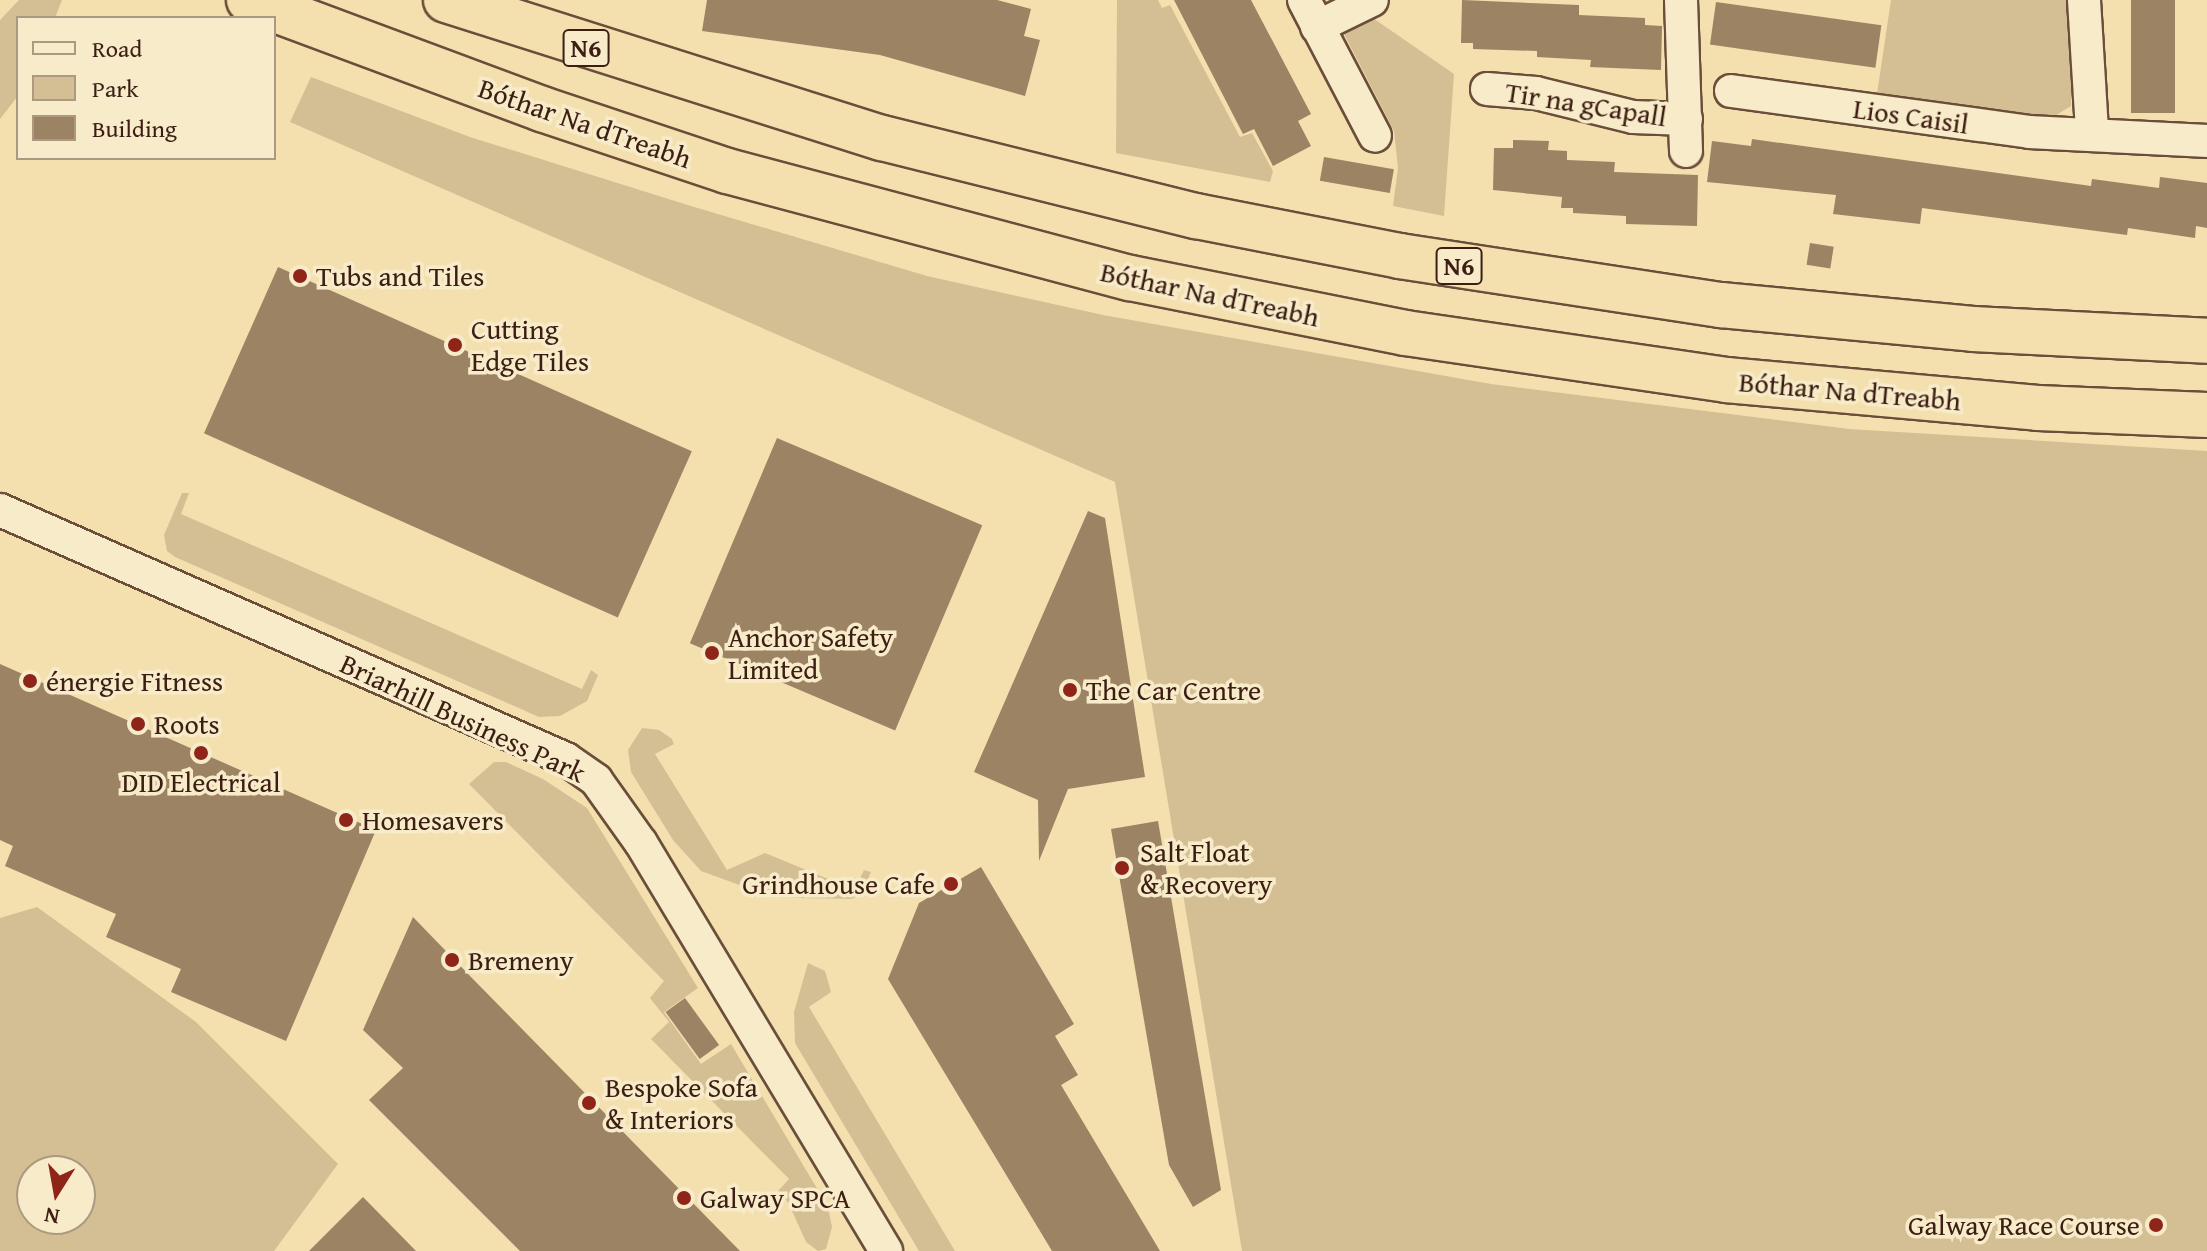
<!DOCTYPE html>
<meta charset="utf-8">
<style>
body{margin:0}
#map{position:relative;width:2207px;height:1251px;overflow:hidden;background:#f3e0ae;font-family:"Gentium Book Plus",serif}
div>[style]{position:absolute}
.green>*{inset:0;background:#d4bf94}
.building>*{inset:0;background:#9b8364;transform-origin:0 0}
.roads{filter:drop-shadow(2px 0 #6a4e3a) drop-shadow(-2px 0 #6a4e3a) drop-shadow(0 2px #6a4e3a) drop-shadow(0 -2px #6a4e3a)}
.minor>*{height:32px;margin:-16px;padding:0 16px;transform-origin:16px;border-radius:16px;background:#f7ebca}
.trunk>*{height:44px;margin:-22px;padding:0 22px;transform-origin:22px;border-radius:22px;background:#f3e0ae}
.dots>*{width:22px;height:22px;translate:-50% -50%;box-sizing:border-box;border:4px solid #f7ebca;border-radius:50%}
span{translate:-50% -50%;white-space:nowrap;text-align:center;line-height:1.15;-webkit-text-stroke:7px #f7ebca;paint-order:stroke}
.shield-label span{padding:2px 6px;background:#f7ebca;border:2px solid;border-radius:6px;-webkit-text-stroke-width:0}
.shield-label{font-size:26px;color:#3c1e13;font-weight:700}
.street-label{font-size:28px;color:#3c1e13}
.poi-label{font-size:28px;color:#3c1e13}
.left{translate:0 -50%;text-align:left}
.right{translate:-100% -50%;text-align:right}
.legend{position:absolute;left:16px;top:16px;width:260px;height:144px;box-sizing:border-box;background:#f7ebca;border:2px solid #ac9981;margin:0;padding:10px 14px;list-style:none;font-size:24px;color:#3c1e13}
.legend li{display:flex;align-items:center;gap:16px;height:40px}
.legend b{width:40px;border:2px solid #ac9981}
.north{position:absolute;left:16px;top:1155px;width:80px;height:80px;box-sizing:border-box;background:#f7ebca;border:2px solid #ac9981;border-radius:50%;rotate:191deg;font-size:22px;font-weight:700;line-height:32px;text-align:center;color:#3c1e13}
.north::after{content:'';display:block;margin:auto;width:28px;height:36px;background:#8f2418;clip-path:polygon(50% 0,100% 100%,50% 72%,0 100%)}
</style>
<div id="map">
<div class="green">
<div style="clip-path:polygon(19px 0,62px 0,55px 18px,18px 18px,18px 96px,0 119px,0 20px)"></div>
<div style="clip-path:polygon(1117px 0,1158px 0,1162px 8px,1170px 5px,1240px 137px,1252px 133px,1273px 171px,1270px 182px,1116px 153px)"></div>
<div style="clip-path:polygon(1891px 0,2071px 0,2071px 106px,2050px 119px,1877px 94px)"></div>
<div style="clip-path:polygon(1370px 16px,1454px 74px,1444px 216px,1393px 206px,1398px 168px,1394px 131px,1343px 32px)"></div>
<div style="clip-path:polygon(311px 77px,470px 137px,691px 206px,927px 276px,1103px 315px,1491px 384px,1849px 429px,2207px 451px,2207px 1251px,1242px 1251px,1115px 482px,290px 122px)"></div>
<div style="clip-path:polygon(182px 493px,189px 493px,181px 514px,582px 689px,591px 670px,598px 675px,587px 701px,560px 716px,539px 717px,175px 557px,167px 551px,164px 535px)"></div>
<div style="clip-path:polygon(642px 728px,659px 730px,672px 739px,674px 744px,655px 754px,727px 870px,765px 853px,855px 890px,864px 870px,871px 872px,861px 895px,851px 899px,753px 897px,753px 890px,701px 871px,673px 840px,631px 772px,628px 750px)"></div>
<div style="clip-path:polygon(494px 762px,506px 762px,543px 779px,587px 808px,698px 988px,664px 1012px,701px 1064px,731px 1044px,828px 1207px,832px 1227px,826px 1249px,818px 1251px,806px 1242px,788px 1202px,778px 1191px,789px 1179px,651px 1039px,669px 1022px,650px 998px,664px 981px,469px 784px)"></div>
<div style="clip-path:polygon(evenodd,37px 907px,196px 1022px,338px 1164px,274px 1251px,0 1251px,0 918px,37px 907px,32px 1171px,80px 1171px,80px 1219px,32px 1219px,32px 1171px)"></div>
<div style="clip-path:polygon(808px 963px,825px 971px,831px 992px,809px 1007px,955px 1251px,919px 1251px,795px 1043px,794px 1012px)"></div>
</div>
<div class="building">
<div style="clip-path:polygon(707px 0,997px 0,1031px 9px,1024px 36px,1040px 40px,1025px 96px,880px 55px,702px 31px)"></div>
<div style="clip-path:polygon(1174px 0,1251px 0,1311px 114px,1298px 121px,1311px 146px,1273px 166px,1254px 129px,1243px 134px)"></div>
<div style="clip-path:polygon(1462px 0,1579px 5px,1579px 15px,1645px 18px,1645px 25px,1662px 26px,1661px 70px,1590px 67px,1591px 60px,1537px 57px,1537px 51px,1473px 49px,1473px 43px,1461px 43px)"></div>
<div style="left:2131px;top:0;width:44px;height:113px"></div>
<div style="left:1716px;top:2px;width:167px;height:43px;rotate:8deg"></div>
<div style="clip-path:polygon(1752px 139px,2091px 186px,2092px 179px,2159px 188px,2160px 177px,2207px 183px,2207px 228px,2196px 226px,2195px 238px,2128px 228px,2127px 235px,1922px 208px,1920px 224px,1833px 214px,1836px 195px,1707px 182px,1712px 141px,1751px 146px)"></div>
<div style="clip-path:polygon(1513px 140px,1549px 141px,1548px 150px,1567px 151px,1567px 160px,1615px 162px,1614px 172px,1698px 175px,1697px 226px,1626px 224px,1626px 216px,1573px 213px,1573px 208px,1561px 208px,1562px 197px,1493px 190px,1494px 148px,1513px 148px)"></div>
<div style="left:1324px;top:157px;width:71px;height:24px;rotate:10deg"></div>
<div style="left:1810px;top:243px;width:24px;height:22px;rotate:9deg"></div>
<div style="left:278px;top:267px;width:453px;height:182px;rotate:24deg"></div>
<div style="left:777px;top:438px;width:223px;height:223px;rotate:23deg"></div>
<div style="clip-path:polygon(1088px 511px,1105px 518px,1145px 777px,1068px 789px,1039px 861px,1038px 800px,974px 772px)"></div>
<div style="clip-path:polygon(0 664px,376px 830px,286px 1041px,171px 992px,181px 969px,106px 937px,116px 914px,5px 866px,13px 846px,0 840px)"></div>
<div style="clip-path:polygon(1158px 821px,1221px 1190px,1193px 1207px,1169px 1165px,1111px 829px)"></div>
<div style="clip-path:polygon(981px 867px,1074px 1024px,1055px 1036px,1078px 1075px,1061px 1085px,1160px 1251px,1052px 1251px,888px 979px,919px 903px)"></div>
<div style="clip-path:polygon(413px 917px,471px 977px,740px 1251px,520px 1251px,369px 1100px,403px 1068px,363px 1030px)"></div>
<div style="left:685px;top:998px;width:58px;height:24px;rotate:54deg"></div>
<div style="clip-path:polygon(363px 1197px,416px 1251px,309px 1251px)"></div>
</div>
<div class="roads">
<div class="minor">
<div style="left:1304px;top:0;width:153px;rotate:62.4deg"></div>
<div style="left:1681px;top:0;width:151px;rotate:88.1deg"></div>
<div style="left:2084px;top:0;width:131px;rotate:86.5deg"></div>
<div style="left:1317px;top:27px;width:61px;rotate:-26.1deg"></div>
<div style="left:1487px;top:89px;width:49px;rotate:4.7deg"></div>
<div style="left:1536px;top:93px;width:100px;rotate:13.9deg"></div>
<div style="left:1633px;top:117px;width:53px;rotate:2.2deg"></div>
<div style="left:1731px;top:91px;width:302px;rotate:7.8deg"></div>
<div style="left:2030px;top:132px;width:177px;rotate:2.9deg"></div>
<div style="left:0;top:510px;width:618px;rotate:23.75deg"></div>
<div style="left:566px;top:759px;width:37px;rotate:35deg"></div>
<div style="left:596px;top:780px;width:77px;rotate:54.5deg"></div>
<div style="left:641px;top:843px;width:476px;rotate:59deg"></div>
</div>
<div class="trunk">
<div style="left:249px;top:0;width:313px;rotate:20.4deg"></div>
<div style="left:542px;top:109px;width:195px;rotate:18.5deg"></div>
<div style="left:727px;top:171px;width:417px;rotate:14.9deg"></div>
<div style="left:1130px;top:278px;width:280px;rotate:11.3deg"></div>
<div style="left:1405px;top:333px;width:324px;rotate:8.3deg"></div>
<div style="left:1726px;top:380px;width:313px;rotate:5.1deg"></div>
<div style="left:2038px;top:408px;width:169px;rotate:2.4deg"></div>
<div style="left:446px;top:0;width:457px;rotate:17.6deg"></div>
<div style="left:882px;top:138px;width:324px;rotate:14deg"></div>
<div style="left:1196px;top:216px;width:208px;rotate:11.1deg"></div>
<div style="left:1400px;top:256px;width:325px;rotate:8.7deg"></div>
<div style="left:1721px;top:305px;width:253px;rotate:5.4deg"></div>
<div style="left:1973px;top:329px;width:234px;rotate:2.9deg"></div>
</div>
</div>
<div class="dots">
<div style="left:300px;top:276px;background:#8f2418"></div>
<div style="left:455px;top:345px;background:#8f2418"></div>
<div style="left:712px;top:653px;background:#8f2418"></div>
<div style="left:30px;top:681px;background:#8f2418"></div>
<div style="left:1070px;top:690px;background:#8f2418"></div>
<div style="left:138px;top:724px;background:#8f2418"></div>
<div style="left:201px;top:753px;background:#8f2418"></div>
<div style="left:346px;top:820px;background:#8f2418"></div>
<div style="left:1122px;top:868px;background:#8f2418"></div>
<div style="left:951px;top:884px;background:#8f2418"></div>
<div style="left:452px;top:960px;background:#8f2418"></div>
<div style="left:589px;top:1103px;background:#8f2418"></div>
<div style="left:684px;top:1198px;background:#8f2418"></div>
<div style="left:2156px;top:1225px;background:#8f2418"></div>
</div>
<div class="shield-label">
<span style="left:586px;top:48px">N6</span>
<span style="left:1459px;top:266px">N6</span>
</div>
<div class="street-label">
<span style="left:1586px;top:104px;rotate:9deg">Tir na gCapall</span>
<span style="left:1911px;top:116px;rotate:8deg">Lios Caisil</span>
<span style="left:585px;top:123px;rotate:19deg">Bóthar Na dTreabh</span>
<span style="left:1210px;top:294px;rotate:12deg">Bóthar Na dTreabh</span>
<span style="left:1850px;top:391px;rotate:5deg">Bóthar Na dTreabh</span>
<span style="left:463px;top:718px;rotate:25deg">Briarhill Business Park</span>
</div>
<div class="poi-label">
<span class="left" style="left:316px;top:276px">Tubs and Tiles</span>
<span class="left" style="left:471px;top:345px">Cutting<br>Edge Tiles</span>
<span class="left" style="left:728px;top:653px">Anchor Safety<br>Limited</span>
<span class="left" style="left:46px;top:681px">énergie Fitness</span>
<span class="left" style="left:1086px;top:690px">The Car Centre</span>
<span class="left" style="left:154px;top:724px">Roots</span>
<span style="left:201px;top:782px">DID Electrical</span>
<span class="left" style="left:362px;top:820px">Homesavers</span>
<span class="left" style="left:1140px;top:868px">Salt Float<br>&amp; Recovery</span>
<span class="right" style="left:935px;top:884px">Grindhouse Cafe</span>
<span class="left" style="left:468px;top:960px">Bremeny</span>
<span class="left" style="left:605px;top:1103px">Bespoke Sofa<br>&amp; Interiors</span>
<span class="left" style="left:700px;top:1198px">Galway SPCA</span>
<span class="right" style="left:2140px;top:1225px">Galway Race Course</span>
</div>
<ul class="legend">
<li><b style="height:10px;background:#f7ebca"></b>Road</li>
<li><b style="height:22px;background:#d4bf94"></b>Park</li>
<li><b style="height:22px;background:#9b8364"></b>Building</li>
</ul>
<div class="north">N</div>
</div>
